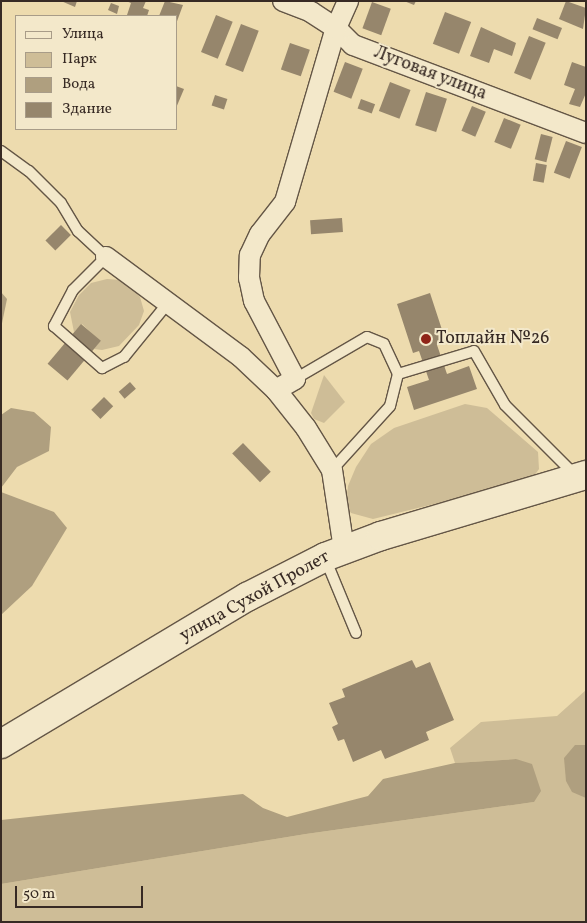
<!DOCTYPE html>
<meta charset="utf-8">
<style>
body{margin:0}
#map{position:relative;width:587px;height:923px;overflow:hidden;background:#eddbae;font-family:Vollkorn,serif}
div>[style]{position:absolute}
.green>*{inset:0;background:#cebd97}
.water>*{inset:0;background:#af9f7f}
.building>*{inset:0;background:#96866c;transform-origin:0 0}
.roads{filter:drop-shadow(1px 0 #645646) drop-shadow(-1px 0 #645646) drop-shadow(0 1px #645646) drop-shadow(0 -1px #645646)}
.lane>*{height:10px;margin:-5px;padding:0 5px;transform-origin:5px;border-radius:5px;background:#f3e8ca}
.street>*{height:20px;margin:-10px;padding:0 10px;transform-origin:10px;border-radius:10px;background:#f3e8ca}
.secondary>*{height:28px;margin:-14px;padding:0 14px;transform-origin:14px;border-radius:14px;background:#f3e8ca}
.dots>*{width:14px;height:14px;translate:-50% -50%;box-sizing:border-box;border:2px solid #f3e8ca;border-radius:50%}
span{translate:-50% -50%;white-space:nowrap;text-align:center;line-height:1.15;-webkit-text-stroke:4px #f3e8ca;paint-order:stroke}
.street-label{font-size:18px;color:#372a24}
.poi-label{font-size:18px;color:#372a24}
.left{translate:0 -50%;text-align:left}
.frame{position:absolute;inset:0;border:2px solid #372a24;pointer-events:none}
.legend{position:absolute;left:15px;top:15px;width:162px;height:115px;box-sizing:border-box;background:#f3e8ca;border:1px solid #a89c88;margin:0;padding:6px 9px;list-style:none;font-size:15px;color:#372a24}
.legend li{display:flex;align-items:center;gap:10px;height:25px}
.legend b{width:25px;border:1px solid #a89c88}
.scale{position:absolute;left:15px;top:886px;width:128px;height:22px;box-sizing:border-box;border:2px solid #372a24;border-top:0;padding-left:6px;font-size:15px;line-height:18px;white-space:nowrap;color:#372a24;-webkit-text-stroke:4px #f3e8ca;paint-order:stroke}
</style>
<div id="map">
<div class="green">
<div style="clip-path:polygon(107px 279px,121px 280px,131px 287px,140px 297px,144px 311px,139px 325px,119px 346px,102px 350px,94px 349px,100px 341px,82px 324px,74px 332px,70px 312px,79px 295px,91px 283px)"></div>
<div style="clip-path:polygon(324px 375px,345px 402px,324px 423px,314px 419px,311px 413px)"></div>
<div style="clip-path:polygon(465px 404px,487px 408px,538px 452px,539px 469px,534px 476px,524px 482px,373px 519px,351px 513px,346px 505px,348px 486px,356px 467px,371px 444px,394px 428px)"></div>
<div style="clip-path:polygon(586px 690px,586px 922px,1px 922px,1px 884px,306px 834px,534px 802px,516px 759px,455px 763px,450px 748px,481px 722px,557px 716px)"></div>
</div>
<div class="water">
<div style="clip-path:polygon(1px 292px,7px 299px,1px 328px)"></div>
<div style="clip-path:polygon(11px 408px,34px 412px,51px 427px,49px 451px,17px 467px,1px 488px,1px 415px)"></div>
<div style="clip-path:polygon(1px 492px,54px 512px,67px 528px,32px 586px,1px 615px)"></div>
<div style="clip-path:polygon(575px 745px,586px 745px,586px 798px,572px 792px,566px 781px,564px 758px)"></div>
<div style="clip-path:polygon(516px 759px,532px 764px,541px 791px,534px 802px,306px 834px,1px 884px,1px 820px,243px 794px,263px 808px,287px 817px,368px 796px,383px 779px,455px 763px)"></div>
</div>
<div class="building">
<div style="clip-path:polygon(61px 1px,77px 1px,75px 7px)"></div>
<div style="clip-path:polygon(126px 1px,146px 1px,143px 8px,149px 10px,147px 16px,127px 15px,131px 3px)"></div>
<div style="clip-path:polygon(165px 1px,183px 5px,176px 24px,176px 16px,159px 16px)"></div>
<div style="clip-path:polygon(404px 1px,416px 1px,414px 5px)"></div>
<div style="clip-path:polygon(566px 1px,586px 8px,583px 29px,559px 19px)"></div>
<div style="left:372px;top:2px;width:20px;height:28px;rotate:20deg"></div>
<div style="clip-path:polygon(111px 3px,119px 6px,117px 14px,108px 10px)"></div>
<div style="left:445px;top:12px;width:28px;height:34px;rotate:21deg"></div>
<div style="left:216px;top:15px;width:18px;height:40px;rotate:22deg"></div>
<div style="left:537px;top:18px;width:27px;height:12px;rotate:22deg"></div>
<div style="left:241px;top:24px;width:19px;height:44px;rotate:21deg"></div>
<div style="clip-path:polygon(481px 27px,516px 43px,512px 56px,494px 49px,489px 63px,470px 56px)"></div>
<div style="left:529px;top:36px;width:18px;height:40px;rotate:22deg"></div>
<div style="left:290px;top:43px;width:21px;height:28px;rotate:19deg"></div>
<div style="left:345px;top:62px;width:19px;height:32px;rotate:21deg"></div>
<div style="clip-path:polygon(572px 62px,586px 67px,586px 93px,580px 107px,569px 104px,575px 89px,564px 85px)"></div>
<div style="left:390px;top:82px;width:22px;height:31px;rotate:21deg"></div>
<div style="clip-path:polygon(176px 86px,184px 89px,176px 108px)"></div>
<div style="left:426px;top:92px;width:22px;height:35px;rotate:18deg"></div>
<div style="left:215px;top:95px;width:13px;height:11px;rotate:18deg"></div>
<div style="left:361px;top:99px;width:15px;height:10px;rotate:20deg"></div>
<div style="left:472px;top:106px;width:15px;height:27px;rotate:23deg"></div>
<div style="left:504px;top:118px;width:18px;height:26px;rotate:22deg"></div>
<div style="left:541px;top:134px;width:12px;height:26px;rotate:14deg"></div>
<div style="left:566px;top:141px;width:17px;height:34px;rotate:21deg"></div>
<div style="left:536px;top:163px;width:11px;height:18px;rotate:10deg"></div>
<div style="left:342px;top:218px;width:14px;height:32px;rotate:86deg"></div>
<div style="left:61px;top:225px;width:14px;height:22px;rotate:45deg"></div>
<div style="clip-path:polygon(430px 293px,446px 342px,437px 345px,447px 374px,469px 366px,477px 389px,414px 410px,407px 387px,429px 380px,419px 351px,413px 353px,397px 304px)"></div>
<div style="left:81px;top:324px;width:26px;height:52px;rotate:40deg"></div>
<div style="left:130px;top:382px;width:9px;height:15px;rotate:49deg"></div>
<div style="left:104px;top:397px;width:13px;height:18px;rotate:45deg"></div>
<div style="left:243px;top:443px;width:40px;height:15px;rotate:46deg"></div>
<div style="clip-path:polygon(412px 660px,416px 668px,430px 662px,454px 720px,426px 732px,429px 740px,385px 759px,381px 750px,353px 762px,344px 739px,338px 741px,332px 727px,338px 724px,329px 703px,345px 697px,342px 689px)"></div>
</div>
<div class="roads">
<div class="lane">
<div style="left:1px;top:151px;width:34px;rotate:36deg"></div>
<div style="left:29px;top:171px;width:45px;rotate:45deg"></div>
<div style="left:61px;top:203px;width:33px;rotate:59deg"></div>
<div style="left:78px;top:231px;width:38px;rotate:43deg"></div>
<div style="left:106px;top:257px;width:47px;rotate:135deg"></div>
<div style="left:73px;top:290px;width:41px;rotate:117.8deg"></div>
<div style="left:54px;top:326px;width:64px;rotate:41.2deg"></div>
<div style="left:102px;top:368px;width:25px;rotate:-27deg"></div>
<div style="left:124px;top:357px;width:68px;rotate:-50.9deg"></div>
<div style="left:295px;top:379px;width:83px;rotate:-30.3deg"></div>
<div style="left:367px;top:337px;width:18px;rotate:22deg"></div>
<div style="left:384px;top:344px;width:33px;rotate:65deg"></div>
<div style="left:332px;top:470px;width:86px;rotate:-47.8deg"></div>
<div style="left:390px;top:406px;width:33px;rotate:-76deg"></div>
<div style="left:398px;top:374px;width:79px;rotate:-16.8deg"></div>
<div style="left:474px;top:351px;width:62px;rotate:60.1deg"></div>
<div style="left:505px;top:405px;width:99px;rotate:45deg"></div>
<div style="left:325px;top:558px;width:81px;rotate:67.5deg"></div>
</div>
<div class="street">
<div style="left:283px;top:1px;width:30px;rotate:21deg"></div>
<div style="left:311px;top:12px;width:30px;rotate:33deg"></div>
<div style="left:336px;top:28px;width:24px;rotate:45deg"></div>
<div style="left:353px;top:45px;width:249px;rotate:20.7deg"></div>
<div style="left:106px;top:257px;width:168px;rotate:36.5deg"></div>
<div style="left:241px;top:357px;width:48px;rotate:43.3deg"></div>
<div style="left:276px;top:390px;width:48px;rotate:51.7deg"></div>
<div style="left:306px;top:428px;width:49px;rotate:58.2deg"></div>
<div style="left:332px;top:470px;width:80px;rotate:81.4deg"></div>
<div style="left:276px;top:390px;width:22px;rotate:-30deg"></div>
<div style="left:295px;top:379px;width:88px;rotate:-117.7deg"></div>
<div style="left:254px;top:301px;width:24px;rotate:-102deg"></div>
<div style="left:249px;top:278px;width:23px;rotate:-88deg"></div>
<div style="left:250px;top:255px;width:23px;rotate:-65deg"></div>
<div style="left:260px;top:234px;width:41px;rotate:-52deg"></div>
<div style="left:285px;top:202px;width:181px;rotate:-73.7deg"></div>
<div style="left:336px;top:28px;width:30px;rotate:-66deg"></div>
</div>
<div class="secondary">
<div style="left:1px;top:744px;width:287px;rotate:-30.9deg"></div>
<div style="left:247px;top:597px;width:88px;rotate:-27.1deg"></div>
<div style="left:325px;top:557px;width:60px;rotate:-20.6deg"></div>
<div style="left:381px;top:536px;width:214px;rotate:-16.6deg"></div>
</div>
</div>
<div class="dots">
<div style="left:426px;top:339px;background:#8f2418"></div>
</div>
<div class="street-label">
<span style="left:430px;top:74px;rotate:21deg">Луговая улица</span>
<span style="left:255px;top:597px;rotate:-29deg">улица Сухой Пролет</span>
</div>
<div class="poi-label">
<span class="left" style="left:436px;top:339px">Топлайн №26</span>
</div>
<div class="frame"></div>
<ul class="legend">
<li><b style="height:6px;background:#f3e8ca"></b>Улица</li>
<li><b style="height:14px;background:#cebd97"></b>Парк</li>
<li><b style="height:14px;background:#af9f7f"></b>Вода</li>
<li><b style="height:14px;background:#96866c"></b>Здание</li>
</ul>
<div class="scale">50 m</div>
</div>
